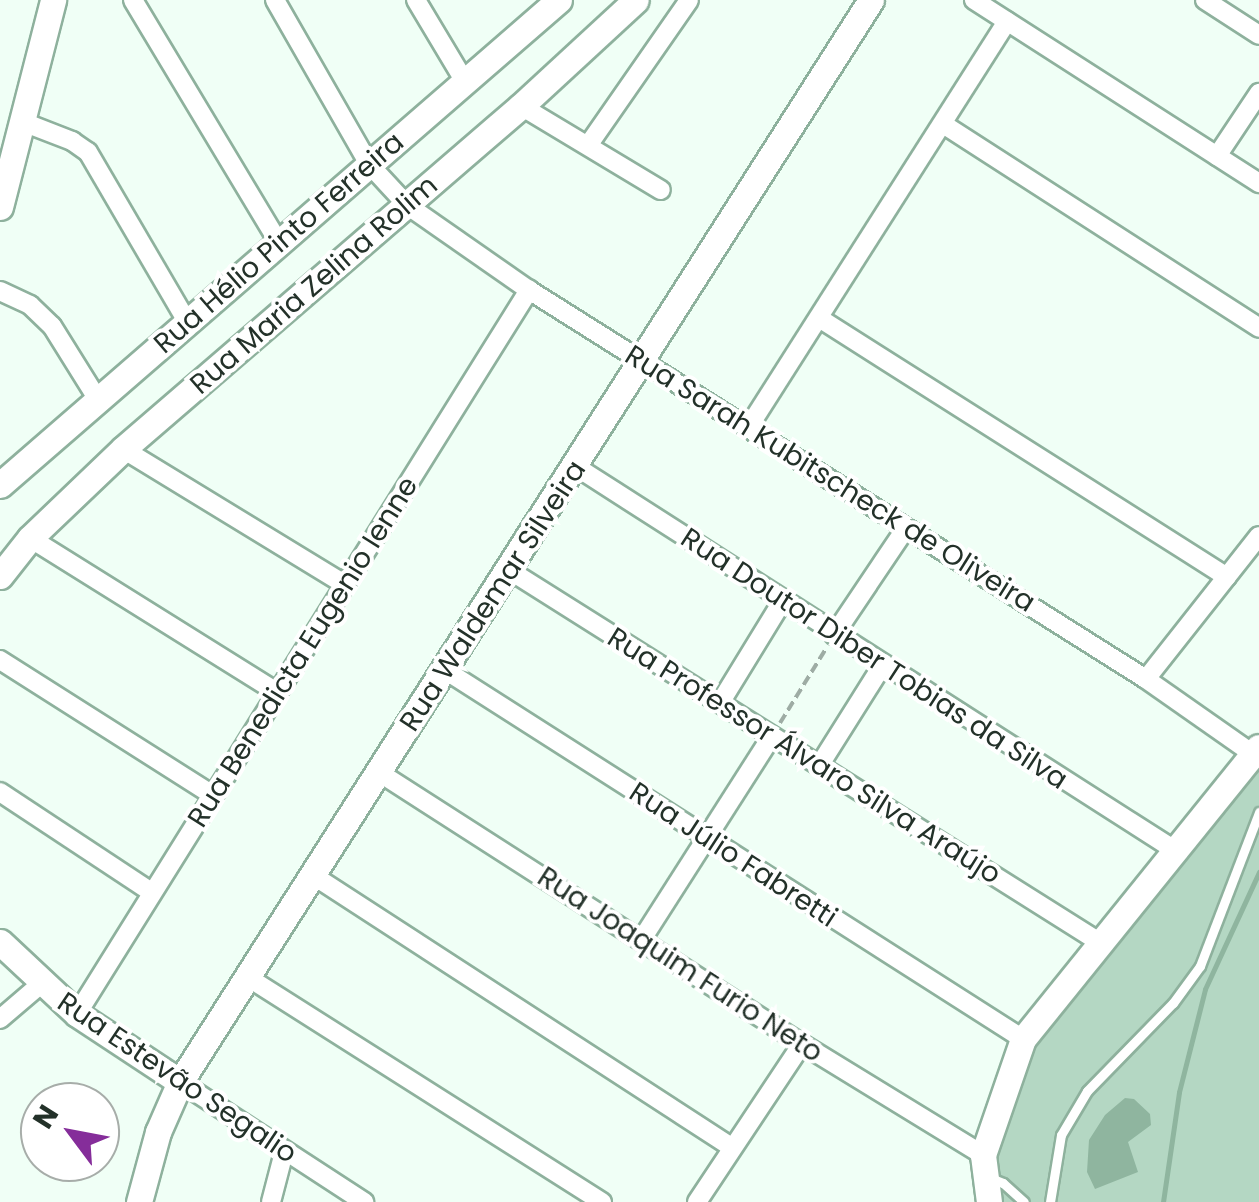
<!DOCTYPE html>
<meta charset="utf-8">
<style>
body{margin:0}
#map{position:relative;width:1259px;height:1202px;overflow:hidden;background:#f0fff6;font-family:Poppins,sans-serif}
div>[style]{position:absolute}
.green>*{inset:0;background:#b4d7c3}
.water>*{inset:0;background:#8fb59f}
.stream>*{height:5px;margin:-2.5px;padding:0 2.5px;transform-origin:2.5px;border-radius:2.5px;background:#8fb59f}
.path>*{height:4px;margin-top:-2px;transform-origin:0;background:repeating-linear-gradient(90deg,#9eaca4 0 10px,transparent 0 15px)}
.roads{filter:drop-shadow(2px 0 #8eb19d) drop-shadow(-2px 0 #8eb19d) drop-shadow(0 2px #8eb19d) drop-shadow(0 -2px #8eb19d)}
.lane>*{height:9px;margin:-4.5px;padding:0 4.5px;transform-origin:4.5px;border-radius:4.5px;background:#fff}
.street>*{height:18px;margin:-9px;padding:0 9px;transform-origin:9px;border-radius:9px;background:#fff}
.secondary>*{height:25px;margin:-12.5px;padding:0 12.5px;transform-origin:12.5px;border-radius:12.5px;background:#fff}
span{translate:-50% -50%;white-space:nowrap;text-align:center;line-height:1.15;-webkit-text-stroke:8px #fff;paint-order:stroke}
.street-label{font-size:28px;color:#233129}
.north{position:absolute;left:20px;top:1082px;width:100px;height:100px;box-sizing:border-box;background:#fff;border:2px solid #a7ada9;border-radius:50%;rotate:302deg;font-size:28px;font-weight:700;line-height:40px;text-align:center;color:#233129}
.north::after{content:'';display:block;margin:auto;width:35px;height:45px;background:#852d9a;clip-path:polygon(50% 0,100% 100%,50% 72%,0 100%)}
</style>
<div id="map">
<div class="green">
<div style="clip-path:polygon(1259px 766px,1259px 1202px,1000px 1202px,994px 1159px,1017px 1079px,1058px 1012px)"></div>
</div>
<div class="water">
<div style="clip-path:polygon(1125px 1098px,1134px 1099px,1150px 1114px,1151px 1125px,1128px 1142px,1138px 1172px,1095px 1189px,1087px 1172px,1089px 1140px,1105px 1115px)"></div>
</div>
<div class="stream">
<div style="left:1163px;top:1202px;width:111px;rotate:-81.7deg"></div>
<div style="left:1179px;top:1092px;width:106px;rotate:-75.8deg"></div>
<div style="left:1205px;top:989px;width:129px;rotate:-65.2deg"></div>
</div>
<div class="path">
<div style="left:780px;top:723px;width:86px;rotate:-58.3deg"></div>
</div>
<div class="roads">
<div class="lane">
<div style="left:988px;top:1177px;width:16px;rotate:22deg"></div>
<div style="left:1003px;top:1183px;width:28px;rotate:42deg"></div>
<div style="left:1050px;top:1202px;width:68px;rotate:-80.7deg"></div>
<div style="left:1061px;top:1135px;width:51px;rotate:-59.4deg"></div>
<div style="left:1087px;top:1091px;width:123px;rotate:-45.7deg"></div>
<div style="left:1173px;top:1003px;width:46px;rotate:-53.9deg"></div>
<div style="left:1200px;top:966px;width:165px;rotate:-69deg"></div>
</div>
<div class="street">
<div style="left:133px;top:0;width:283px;rotate:59deg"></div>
<div style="left:275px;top:0;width:189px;rotate:60.2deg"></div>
<div style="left:369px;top:164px;width:56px;rotate:47.2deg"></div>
<div style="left:407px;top:205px;width:149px;rotate:34.9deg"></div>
<div style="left:529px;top:290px;width:729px;rotate:32.23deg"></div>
<div style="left:1146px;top:679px;width:131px;rotate:35deg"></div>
<div style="left:416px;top:0;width:96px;rotate:59.1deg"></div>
<div style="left:974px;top:0;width:339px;rotate:32.7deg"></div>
<div style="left:1205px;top:0;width:64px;rotate:32.9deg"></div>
<div style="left:521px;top:106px;width:163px;rotate:31deg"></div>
<div style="left:23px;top:122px;width:53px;rotate:21.2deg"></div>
<div style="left:72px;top:141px;width:19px;rotate:35deg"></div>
<div style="left:88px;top:152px;width:198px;rotate:59.7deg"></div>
<div style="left:943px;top:124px;width:376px;rotate:32.8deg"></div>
<div style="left:589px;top:144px;width:175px;rotate:-55.2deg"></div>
<div style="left:1217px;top:156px;width:76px;rotate:-56.3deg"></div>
<div style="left:0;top:291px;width:33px;rotate:25deg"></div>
<div style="left:30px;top:305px;width:30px;rotate:44deg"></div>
<div style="left:52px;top:326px;width:87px;rotate:58.1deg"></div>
<div style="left:819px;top:318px;width:483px;rotate:32.4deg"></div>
<div style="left:748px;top:428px;width:482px;rotate:-57.5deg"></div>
<div style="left:123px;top:449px;width:261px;rotate:31.4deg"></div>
<div style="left:575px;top:466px;width:710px;rotate:32.64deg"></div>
<div style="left:30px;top:538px;width:292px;rotate:32deg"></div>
<div style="left:509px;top:570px;width:697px;rotate:32.23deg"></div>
<div style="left:834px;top:635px;width:129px;rotate:-56.1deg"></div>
<div style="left:0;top:660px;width:252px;rotate:32.4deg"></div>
<div style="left:445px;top:670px;width:686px;rotate:32.55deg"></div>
<div style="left:1146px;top:679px;width:182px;rotate:-51.7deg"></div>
<div style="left:720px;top:703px;width:119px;rotate:-58.5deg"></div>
<div style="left:819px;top:766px;width:118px;rotate:-57.8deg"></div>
<div style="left:380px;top:773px;width:502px;rotate:32.71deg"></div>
<div style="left:802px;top:1044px;width:212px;rotate:31.5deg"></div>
<div style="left:0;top:792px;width:181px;rotate:33.5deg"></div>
<div style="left:314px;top:876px;width:498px;rotate:33deg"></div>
<div style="left:642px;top:939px;width:241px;rotate:-57.4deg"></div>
<div style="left:249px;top:978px;width:418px;rotate:32.4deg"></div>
<div style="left:77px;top:1014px;width:854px;rotate:-58.02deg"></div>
<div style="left:0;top:1019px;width:54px;rotate:-40.5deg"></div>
<div style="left:180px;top:1082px;width:220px;rotate:33.1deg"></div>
<div style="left:271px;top:1202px;width:52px;rotate:-75.4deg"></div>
<div style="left:697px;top:1202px;width:190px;rotate:-56.4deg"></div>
</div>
<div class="secondary">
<div style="left:0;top:207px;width:214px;rotate:-75.6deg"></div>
<div style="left:0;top:485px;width:740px;rotate:-40.95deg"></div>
<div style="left:0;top:576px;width:48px;rotate:-51.7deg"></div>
<div style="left:30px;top:538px;width:129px;rotate:-43.7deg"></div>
<div style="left:123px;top:449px;width:525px;rotate:-40.76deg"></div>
<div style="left:521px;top:106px;width:156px;rotate:-42.7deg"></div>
<div style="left:0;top:942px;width:105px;rotate:43.1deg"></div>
<div style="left:77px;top:1014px;width:123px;rotate:33.4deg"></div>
<div style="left:139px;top:1202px;width:73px;rotate:-74.8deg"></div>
<div style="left:158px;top:1132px;width:55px;rotate:-66.3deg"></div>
<div style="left:180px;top:1082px;width:1284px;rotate:-57.44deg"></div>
<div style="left:989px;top:1202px;width:47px;rotate:-97.3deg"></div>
<div style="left:983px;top:1155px;width:123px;rotate:-71deg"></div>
<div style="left:1023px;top:1039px;width:375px;rotate:-51.1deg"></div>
</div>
</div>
<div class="street-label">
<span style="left:279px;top:243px;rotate:-41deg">Rua Hélio Pinto Ferreira</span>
<span style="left:314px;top:285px;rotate:-41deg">Rua Maria Zelina Rolim</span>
<span style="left:830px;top:479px;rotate:32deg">Rua Sarah Kubitscheck de Oliveira</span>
<span style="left:493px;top:596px;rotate:-57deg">Rua Waldemar Silveira</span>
<span style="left:303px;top:652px;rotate:-58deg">Rua Benedicta Eugenio Ienne</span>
<span style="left:874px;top:659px;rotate:33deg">Rua Doutor Diber Tobias da Silva</span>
<span style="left:804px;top:756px;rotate:32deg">Rua Professor Álvaro Silva Araújo</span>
<span style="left:733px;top:855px;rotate:33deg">Rua Júlio Fabretti</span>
<span style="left:680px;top:965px;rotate:33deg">Rua Joaquim Furio Neto</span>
<span style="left:177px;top:1078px;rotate:34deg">Rua Estevão Segalio</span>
</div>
<div class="north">N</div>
</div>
